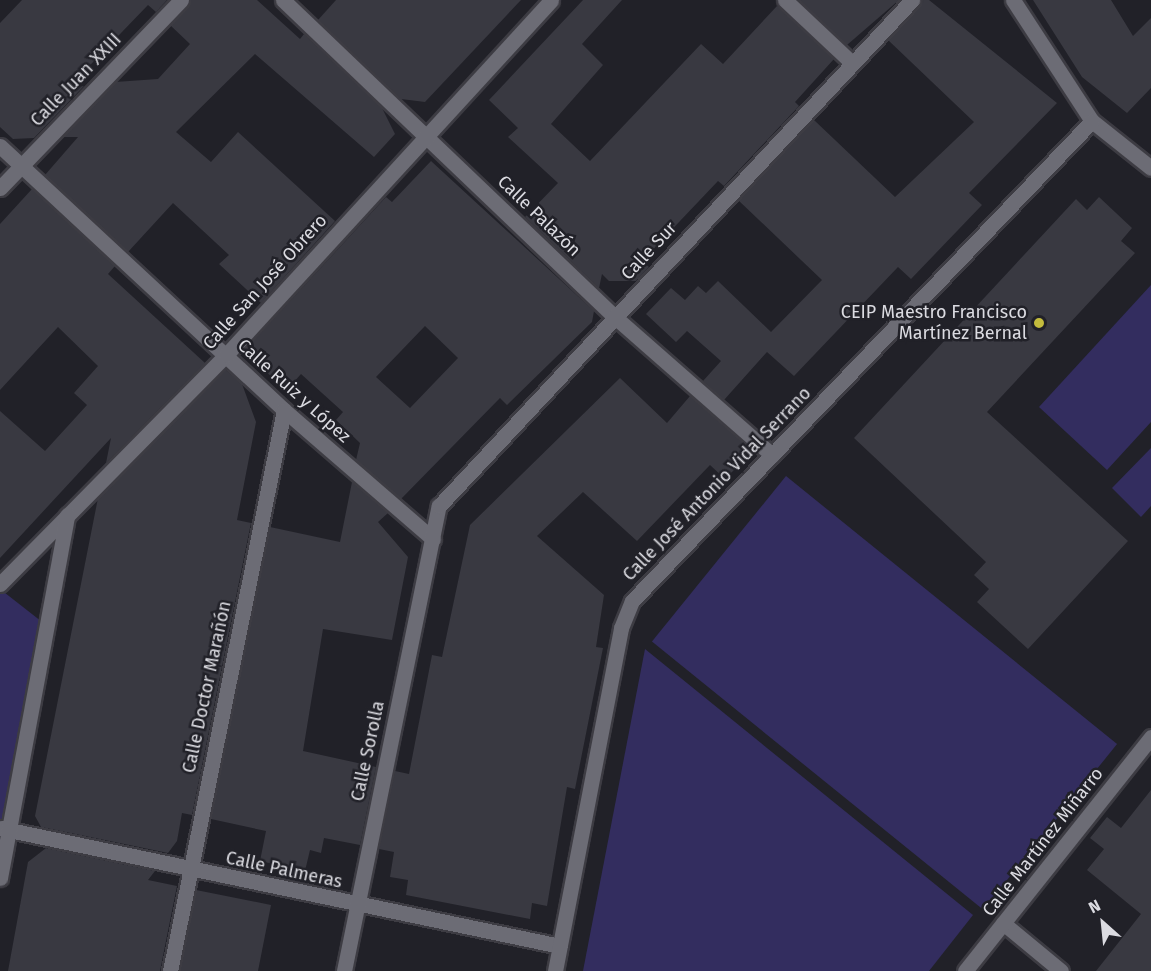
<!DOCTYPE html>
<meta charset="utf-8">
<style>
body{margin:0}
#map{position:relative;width:1151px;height:971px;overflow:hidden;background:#212128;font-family:"Fira Sans",sans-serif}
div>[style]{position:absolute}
.green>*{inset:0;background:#332d5f;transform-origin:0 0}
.building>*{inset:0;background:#393941}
.roads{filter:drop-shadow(2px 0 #3d3c43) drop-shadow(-2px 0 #3d3c43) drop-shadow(0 2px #3d3c43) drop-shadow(0 -2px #3d3c43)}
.minor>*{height:15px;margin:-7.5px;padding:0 7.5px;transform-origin:7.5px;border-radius:7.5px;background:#6c6c75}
.dots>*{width:16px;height:16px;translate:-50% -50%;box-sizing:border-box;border:3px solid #212128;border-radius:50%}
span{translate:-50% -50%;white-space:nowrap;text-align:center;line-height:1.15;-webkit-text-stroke:5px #212128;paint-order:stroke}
.street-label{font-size:18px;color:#dbdbe1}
.poi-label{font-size:18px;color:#dbdbe1}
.right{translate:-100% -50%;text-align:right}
.north{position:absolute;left:1073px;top:893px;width:60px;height:60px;-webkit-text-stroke:4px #212128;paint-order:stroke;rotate:333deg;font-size:16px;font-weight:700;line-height:24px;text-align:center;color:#dbdbe1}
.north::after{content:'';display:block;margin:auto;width:21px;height:27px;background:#dbdbe1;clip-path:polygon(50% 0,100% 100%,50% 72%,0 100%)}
</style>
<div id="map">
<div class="green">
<div style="clip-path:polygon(1151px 285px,1151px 422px,1107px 470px,1039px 407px)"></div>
<div style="clip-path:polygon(1151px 448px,1151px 506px,1141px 517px,1112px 488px)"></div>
<div style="left:786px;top:476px;width:426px;height:213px;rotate:39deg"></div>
<div style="clip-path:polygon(0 589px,46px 625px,8px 830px,0 828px)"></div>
<div style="clip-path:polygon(645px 649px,973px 915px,929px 971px,583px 971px)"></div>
</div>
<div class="building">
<div style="clip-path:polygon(22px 0,167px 0,156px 12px,148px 5px,68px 88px,84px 86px,34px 138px,13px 139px,0 127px,0 23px)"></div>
<div style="clip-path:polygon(190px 0,257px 0,300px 39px,304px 34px,382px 108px,395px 134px,374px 157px,255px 54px,176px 132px,211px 162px,238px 132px,335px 221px,261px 303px,219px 264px,229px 255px,173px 203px,128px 252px,45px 175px,78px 137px,62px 137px,115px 82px,158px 79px,190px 44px,170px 25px)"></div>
<div style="clip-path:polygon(336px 0,521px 0,425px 102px,401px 99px,318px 20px)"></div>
<div style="clip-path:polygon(583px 0,622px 0,582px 44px,603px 65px,551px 124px,590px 161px,701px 44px,723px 64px,777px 6px,834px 59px,795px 102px,799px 106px,724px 186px,718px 181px,642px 261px,649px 267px,636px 281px,609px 281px,602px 274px,599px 288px,525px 217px,558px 183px,508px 137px,518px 128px,489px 100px)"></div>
<div style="clip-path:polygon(799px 0,899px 0,847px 45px)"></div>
<div style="clip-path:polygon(921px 0,929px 0,1057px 103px,969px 193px,982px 205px,911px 279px,898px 267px,794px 376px,767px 352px,724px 400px,703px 381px,721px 361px,687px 331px,676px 342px,646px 314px,671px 288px,685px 300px,698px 286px,706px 293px,718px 281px,771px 332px,822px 280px,738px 200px,814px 120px,895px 197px,974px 122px,888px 40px)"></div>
<div style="clip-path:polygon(1033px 0,1111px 0,1133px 36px,1151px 18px,1151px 88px,1127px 113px,1082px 77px)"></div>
<div style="clip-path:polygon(evenodd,431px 161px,594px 311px,592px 322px,507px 405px,500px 398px,401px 499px,356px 460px,360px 443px,336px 420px,343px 412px,301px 374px,287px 390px,243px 352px,386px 197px,392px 202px,431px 161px,425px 326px,458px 358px,410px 408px,376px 377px,425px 326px)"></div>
<div style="clip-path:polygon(32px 189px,115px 266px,108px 274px,205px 363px,106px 463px,111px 438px,0 558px,0 411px,45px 451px,87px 405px,74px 393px,98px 366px,58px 327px,0 390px,0 224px)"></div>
<div style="clip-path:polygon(1099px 197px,1132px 228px,1121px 241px,1135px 253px,987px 412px,1128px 541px,1028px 649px,977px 602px,989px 589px,974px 575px,986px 562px,854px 438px,1076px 199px,1087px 210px)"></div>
<div style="clip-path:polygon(226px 370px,242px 384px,256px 422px,237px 520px,251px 523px,192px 815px,182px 813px,177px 841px,168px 853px,41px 827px,35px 816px,98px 498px)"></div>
<div style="clip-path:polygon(620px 378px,667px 423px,690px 396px,753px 451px,725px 479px,710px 465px,637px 541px,583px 492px,537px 536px,604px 595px,596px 647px,603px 648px,575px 789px,567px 787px,547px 906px,532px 903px,530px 919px,406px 895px,408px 880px,390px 877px,394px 852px,379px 849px,395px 771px,409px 774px,432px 655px,442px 657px,470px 525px)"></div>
<div style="clip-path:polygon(352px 482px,388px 513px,378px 522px,408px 557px,392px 640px,323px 629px,303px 751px,376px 767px,360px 845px,324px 838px,321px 853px,310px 850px,305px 871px,260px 861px,266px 831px,211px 819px,270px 527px,340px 542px)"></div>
<div style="clip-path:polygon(1151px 790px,1151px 971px,1096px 971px,1141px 914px,1087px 870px,1104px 849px,1090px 838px,1107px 817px,1121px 828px)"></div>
<div style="clip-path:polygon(46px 848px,155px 871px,148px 880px,177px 886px,160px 971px,8px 971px,28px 862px)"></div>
<div style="clip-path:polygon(196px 890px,271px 905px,258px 971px,180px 971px)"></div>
</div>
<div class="roads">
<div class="minor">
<div style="left:283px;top:0;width:459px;rotate:43.7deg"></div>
<div style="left:615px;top:317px;width:209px;rotate:41.3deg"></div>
<div style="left:785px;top:0;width:92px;rotate:43.2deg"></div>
<div style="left:1013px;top:0;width:145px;rotate:56.9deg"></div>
<div style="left:1092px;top:121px;width:75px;rotate:38.5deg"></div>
<div style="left:0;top:146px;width:388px;rotate:42.9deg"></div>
<div style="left:284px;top:410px;width:197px;rotate:40.9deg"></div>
<div style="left:0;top:188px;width:261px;rotate:-46.1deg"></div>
<div style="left:0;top:584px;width:322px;rotate:-45.4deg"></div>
<div style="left:226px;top:355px;width:481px;rotate:-47.5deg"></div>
<div style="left:0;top:828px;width:572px;rotate:11.9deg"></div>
<div style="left:0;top:878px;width:369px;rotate:-79.5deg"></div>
<div style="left:1003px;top:923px;width:75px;rotate:39.6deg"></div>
<div style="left:170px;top:971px;width:572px;rotate:-78.51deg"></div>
<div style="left:344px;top:971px;width:475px;rotate:-78.5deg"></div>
<div style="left:439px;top:506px;width:693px;rotate:-46.93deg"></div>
<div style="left:555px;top:971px;width:349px;rotate:-79.1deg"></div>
<div style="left:621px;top:628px;width:29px;rotate:-68deg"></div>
<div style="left:632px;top:601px;width:665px;rotate:-46.22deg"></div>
<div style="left:965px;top:971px;width:299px;rotate:-51.5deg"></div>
</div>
</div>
<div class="dots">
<div style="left:1039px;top:323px;background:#c4bc3d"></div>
</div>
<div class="street-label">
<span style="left:76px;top:80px;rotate:-46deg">Calle Juan XXIII</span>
<span style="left:539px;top:216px;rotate:44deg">Calle Palazón</span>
<span style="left:649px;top:251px;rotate:-47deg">Calle Sur</span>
<span style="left:265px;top:282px;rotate:-48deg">Calle San José Obrero</span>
<span style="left:294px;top:391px;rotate:42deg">Calle Ruiz y López</span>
<span style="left:717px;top:484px;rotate:-46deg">Calle José Antonio Vidal Serrano</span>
<span style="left:207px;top:687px;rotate:-78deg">Calle Doctor Marañón</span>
<span style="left:368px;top:751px;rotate:-78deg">Calle Sorolla</span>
<span style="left:1043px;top:842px;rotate:-52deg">Calle Martínez Miñarro</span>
<span style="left:284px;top:870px;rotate:12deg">Calle Palmeras</span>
</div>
<div class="poi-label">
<span class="right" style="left:1027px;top:323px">CEIP Maestro Francisco<br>Martínez Bernal</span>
</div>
<div class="north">N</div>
</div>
